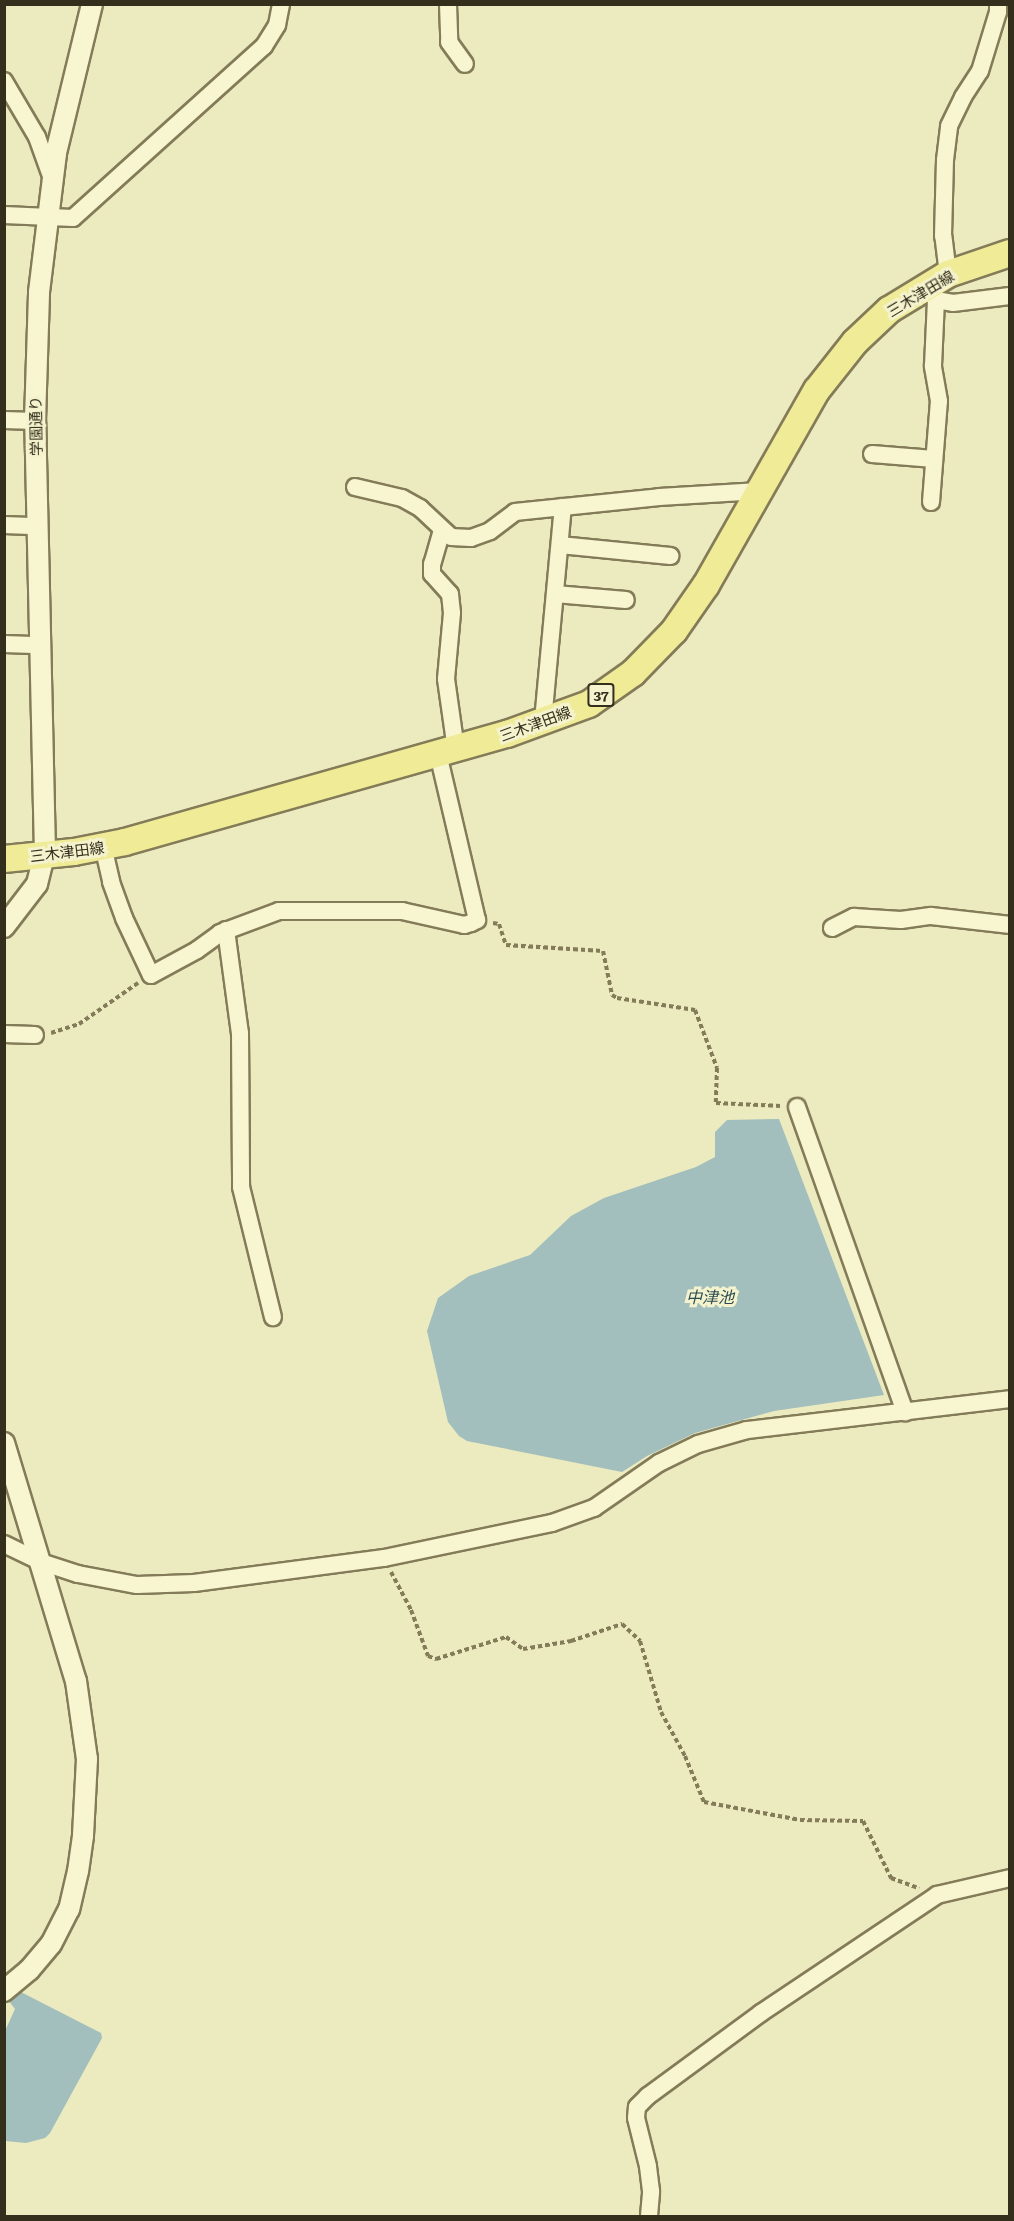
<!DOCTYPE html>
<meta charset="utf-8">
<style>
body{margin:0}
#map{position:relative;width:1014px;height:2221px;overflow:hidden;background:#eceabf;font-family:Literata,"Noto Sans JP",serif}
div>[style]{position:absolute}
.water>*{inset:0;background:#a2bebd}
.path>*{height:4px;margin-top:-2px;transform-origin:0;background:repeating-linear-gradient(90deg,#847b58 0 4.5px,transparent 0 7.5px)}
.roads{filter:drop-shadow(2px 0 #847b58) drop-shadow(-2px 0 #847b58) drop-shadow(0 2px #847b58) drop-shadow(0 -2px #847b58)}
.minor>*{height:16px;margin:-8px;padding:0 8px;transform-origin:8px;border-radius:8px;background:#f7f6d1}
.tertiary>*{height:20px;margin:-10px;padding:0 10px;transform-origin:10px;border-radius:10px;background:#f7f6d1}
.primary>*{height:26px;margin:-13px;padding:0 13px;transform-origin:13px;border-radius:13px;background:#efeb96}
span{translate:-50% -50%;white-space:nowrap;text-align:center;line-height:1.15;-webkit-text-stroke:6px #f4f3ce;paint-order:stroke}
.shield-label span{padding:2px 4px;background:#f4f3ce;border:2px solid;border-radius:4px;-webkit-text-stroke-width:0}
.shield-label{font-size:14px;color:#342e1c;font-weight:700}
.street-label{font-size:15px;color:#342e1c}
.water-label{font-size:16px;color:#2c4c53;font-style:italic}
.frame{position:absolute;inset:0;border:6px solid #342e1c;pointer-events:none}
</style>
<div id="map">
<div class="water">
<div style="clip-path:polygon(779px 1119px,884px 1395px,774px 1411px,695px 1433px,647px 1456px,622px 1472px,467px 1441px,459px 1436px,448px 1422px,427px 1331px,438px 1298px,469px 1276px,530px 1255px,571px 1216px,604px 1198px,696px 1167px,715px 1157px,715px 1132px,727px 1120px)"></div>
<div style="clip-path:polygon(13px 1988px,101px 2033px,102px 2038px,50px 2133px,45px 2138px,26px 2143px,5px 2141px,5px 2031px,15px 2009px,5px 1996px)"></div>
</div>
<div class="path">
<div style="left:493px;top:923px;width:6px;rotate:9deg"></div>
<div style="left:499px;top:924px;width:22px;rotate:72deg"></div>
<div style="left:506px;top:945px;width:97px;rotate:3.5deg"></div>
<div style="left:603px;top:951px;width:45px;rotate:78.4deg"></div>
<div style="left:612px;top:995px;width:6px;rotate:31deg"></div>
<div style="left:617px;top:998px;width:79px;rotate:8.7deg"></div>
<div style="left:695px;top:1010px;width:62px;rotate:69.2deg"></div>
<div style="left:717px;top:1068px;width:35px;rotate:92deg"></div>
<div style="left:716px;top:1103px;width:65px;rotate:2.6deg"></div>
<div style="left:51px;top:1033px;width:29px;rotate:-18deg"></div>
<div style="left:79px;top:1024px;width:72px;rotate:-34.8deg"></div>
<div style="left:391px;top:1572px;width:43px;rotate:62.2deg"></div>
<div style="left:411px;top:1610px;width:49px;rotate:69.7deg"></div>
<div style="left:428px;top:1656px;width:9px;rotate:21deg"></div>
<div style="left:436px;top:1659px;width:73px;rotate:-17.4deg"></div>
<div style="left:506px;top:1637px;width:21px;rotate:35deg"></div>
<div style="left:523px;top:1649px;width:49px;rotate:-9.5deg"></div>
<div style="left:571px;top:1641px;width:54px;rotate:-18.4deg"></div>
<div style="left:622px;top:1624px;width:25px;rotate:43deg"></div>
<div style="left:640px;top:1641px;width:74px;rotate:73.5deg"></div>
<div style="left:661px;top:1712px;width:50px;rotate:61.4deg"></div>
<div style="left:685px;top:1756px;width:50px;rotate:67.6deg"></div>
<div style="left:704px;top:1802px;width:98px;rotate:10.6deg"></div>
<div style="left:800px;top:1820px;width:63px;rotate:0.9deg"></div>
<div style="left:863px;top:1821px;width:64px;rotate:63.8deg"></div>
<div style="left:891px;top:1878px;width:30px;rotate:20deg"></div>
</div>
<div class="roads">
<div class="minor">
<div style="left:448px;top:4px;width:38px;rotate:88deg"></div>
<div style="left:449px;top:42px;width:27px;rotate:54deg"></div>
<div style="left:4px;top:81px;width:65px;rotate:59.5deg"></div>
<div style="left:37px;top:137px;width:45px;rotate:70.3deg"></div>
<div style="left:4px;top:215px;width:69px;rotate:2.5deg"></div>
<div style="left:73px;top:218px;width:257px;rotate:-42deg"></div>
<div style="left:264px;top:46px;width:25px;rotate:-58deg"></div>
<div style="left:277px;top:25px;width:21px;rotate:-79deg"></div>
<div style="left:948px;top:274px;width:38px;rotate:-97deg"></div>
<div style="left:943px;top:236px;width:76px;rotate:-88.5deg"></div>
<div style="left:945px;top:160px;width:34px;rotate:-83deg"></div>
<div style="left:949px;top:126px;width:32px;rotate:-64deg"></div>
<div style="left:963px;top:97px;width:31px;rotate:-57deg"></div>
<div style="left:980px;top:71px;width:62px;rotate:-73deg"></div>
<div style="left:998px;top:12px;width:8px;rotate:-90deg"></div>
<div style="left:930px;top:292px;width:10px;rotate:53deg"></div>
<div style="left:936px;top:300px;width:17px;rotate:10deg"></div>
<div style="left:953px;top:303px;width:57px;rotate:-7deg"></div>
<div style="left:4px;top:420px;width:31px;rotate:2deg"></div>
<div style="left:872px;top:454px;width:62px;rotate:4.6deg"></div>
<div style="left:355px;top:487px;width:48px;rotate:13.2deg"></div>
<div style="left:402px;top:498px;width:21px;rotate:29deg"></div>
<div style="left:420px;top:508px;width:42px;rotate:43.1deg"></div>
<div style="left:451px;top:537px;width:20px;rotate:3deg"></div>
<div style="left:471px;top:538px;width:20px;rotate:-20deg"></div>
<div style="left:490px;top:531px;width:31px;rotate:-37deg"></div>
<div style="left:515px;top:512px;width:145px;rotate:-5.9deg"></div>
<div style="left:659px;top:497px;width:101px;rotate:-3.4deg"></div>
<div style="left:931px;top:502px;width:101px;rotate:-85.5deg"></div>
<div style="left:939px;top:401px;width:36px;rotate:-100deg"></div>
<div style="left:933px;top:366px;width:66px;rotate:-87.4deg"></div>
<div style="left:4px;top:525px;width:33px;rotate:2deg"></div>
<div style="left:442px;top:530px;width:35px;rotate:106deg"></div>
<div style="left:432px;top:564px;width:10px;rotate:90deg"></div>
<div style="left:432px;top:574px;width:27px;rotate:48deg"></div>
<div style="left:450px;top:594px;width:19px;rotate:84deg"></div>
<div style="left:452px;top:613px;width:66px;rotate:95.2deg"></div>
<div style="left:446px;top:679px;width:71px;rotate:81.9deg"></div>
<div style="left:560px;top:545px;width:111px;rotate:5.7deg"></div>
<div style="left:555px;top:594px;width:71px;rotate:4.8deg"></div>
<div style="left:4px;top:644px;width:36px;rotate:2deg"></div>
<div style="left:543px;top:721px;width:215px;rotate:-84.7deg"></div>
<div style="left:103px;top:846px;width:37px;rotate:77deg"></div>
<div style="left:111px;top:882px;width:38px;rotate:70deg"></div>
<div style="left:124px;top:918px;width:63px;rotate:64.7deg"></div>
<div style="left:151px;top:975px;width:52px;rotate:-28.5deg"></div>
<div style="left:197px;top:950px;width:29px;rotate:-36deg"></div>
<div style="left:220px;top:933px;width:63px;rotate:-20.4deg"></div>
<div style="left:279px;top:911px;width:123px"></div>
<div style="left:402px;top:911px;width:64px;rotate:12.7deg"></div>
<div style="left:464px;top:925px;width:7px;rotate:-16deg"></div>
<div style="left:471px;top:923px;width:7px;rotate:-27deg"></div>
<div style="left:477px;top:920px;width:171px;rotate:-103.2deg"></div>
<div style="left:832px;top:928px;width:25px;rotate:-27deg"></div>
<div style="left:854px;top:917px;width:47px;rotate:3.7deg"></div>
<div style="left:901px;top:920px;width:30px;rotate:-8deg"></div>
<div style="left:931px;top:916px;width:80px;rotate:6.5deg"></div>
<div style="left:226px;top:930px;width:104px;rotate:82.3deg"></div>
<div style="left:240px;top:1033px;width:154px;rotate:89.6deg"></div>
<div style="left:241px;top:1187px;width:134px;rotate:76.2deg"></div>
<div style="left:4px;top:1034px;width:31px;rotate:2deg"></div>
<div style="left:797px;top:1107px;width:324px;rotate:70.5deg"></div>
<div style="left:4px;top:1544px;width:41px;rotate:25.9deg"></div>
<div style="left:41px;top:1562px;width:39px;rotate:18deg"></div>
<div style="left:78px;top:1574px;width:60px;rotate:10.6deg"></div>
<div style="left:137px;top:1585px;width:57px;rotate:-2deg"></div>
<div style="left:194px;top:1583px;width:192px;rotate:-7.5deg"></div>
<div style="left:384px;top:1558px;width:172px;rotate:-11.8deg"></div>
<div style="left:552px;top:1523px;width:45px;rotate:-19.7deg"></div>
<div style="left:594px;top:1508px;width:79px;rotate:-34.7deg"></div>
<div style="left:659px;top:1463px;width:43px;rotate:-26deg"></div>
<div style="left:698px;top:1444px;width:51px;rotate:-15.9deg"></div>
<div style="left:747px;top:1430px;width:265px;rotate:-6.7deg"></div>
<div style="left:649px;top:2216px;width:25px;rotate:-85deg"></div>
<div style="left:651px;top:2191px;width:25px;rotate:-97deg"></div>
<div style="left:648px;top:2166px;width:49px;rotate:-104deg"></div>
<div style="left:636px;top:2118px;width:11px;rotate:-85deg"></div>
<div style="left:637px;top:2107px;width:16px;rotate:-45deg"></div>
<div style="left:648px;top:2096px;width:140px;rotate:-36.3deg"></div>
<div style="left:761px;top:2013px;width:212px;rotate:-33.8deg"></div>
<div style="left:937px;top:1895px;width:75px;rotate:-13.1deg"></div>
</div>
<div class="tertiary">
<div style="left:4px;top:927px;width:54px;rotate:-52.5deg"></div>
<div style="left:37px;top:884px;width:32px;rotate:-76deg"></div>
<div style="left:45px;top:853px;width:432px;rotate:-91.3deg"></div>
<div style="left:35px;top:421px;width:129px;rotate:-88.2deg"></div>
<div style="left:39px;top:292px;width:140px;rotate:-83deg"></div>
<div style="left:56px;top:153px;width:153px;rotate:-76.4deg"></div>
<div style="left:4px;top:1443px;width:249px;rotate:73.2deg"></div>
<div style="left:76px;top:1681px;width:79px;rotate:82deg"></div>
<div style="left:87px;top:1759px;width:77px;rotate:93deg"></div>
<div style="left:83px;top:1836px;width:35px;rotate:98deg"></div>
<div style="left:78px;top:1871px;width:39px;rotate:103deg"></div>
<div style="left:69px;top:1909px;width:39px;rotate:117deg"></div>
<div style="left:51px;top:1944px;width:34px;rotate:130deg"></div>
<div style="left:29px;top:1970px;width:33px;rotate:140deg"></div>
</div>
<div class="primary">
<div style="left:4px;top:859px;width:70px;rotate:-5.7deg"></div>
<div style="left:74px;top:852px;width:52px;rotate:-11.1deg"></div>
<div style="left:125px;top:842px;width:397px;rotate:-15.8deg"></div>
<div style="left:507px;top:734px;width:87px;rotate:-20.1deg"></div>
<div style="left:589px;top:704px;width:54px;rotate:-35.2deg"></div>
<div style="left:633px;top:673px;width:59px;rotate:-45.7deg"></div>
<div style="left:674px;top:631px;width:56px;rotate:-55.2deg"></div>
<div style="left:706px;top:585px;width:224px;rotate:-60.4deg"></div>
<div style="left:817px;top:390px;width:61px;rotate:-51.6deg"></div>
<div style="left:855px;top:342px;width:47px;rotate:-43.3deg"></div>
<div style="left:889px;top:310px;width:69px;rotate:-31.4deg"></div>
<div style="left:948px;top:274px;width:65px;rotate:-18.7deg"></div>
</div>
</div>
<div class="shield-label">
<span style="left:601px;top:695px">37</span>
</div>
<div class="street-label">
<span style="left:920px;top:293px;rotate:-31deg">三木津田線</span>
<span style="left:35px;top:426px;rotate:-91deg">学園通り</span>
<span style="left:535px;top:723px;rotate:-20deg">三木津田線</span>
<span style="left:67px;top:851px;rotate:-7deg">三木津田線</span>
</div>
<div class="water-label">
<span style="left:710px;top:1296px">中津池</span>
</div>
<div class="frame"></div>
</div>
